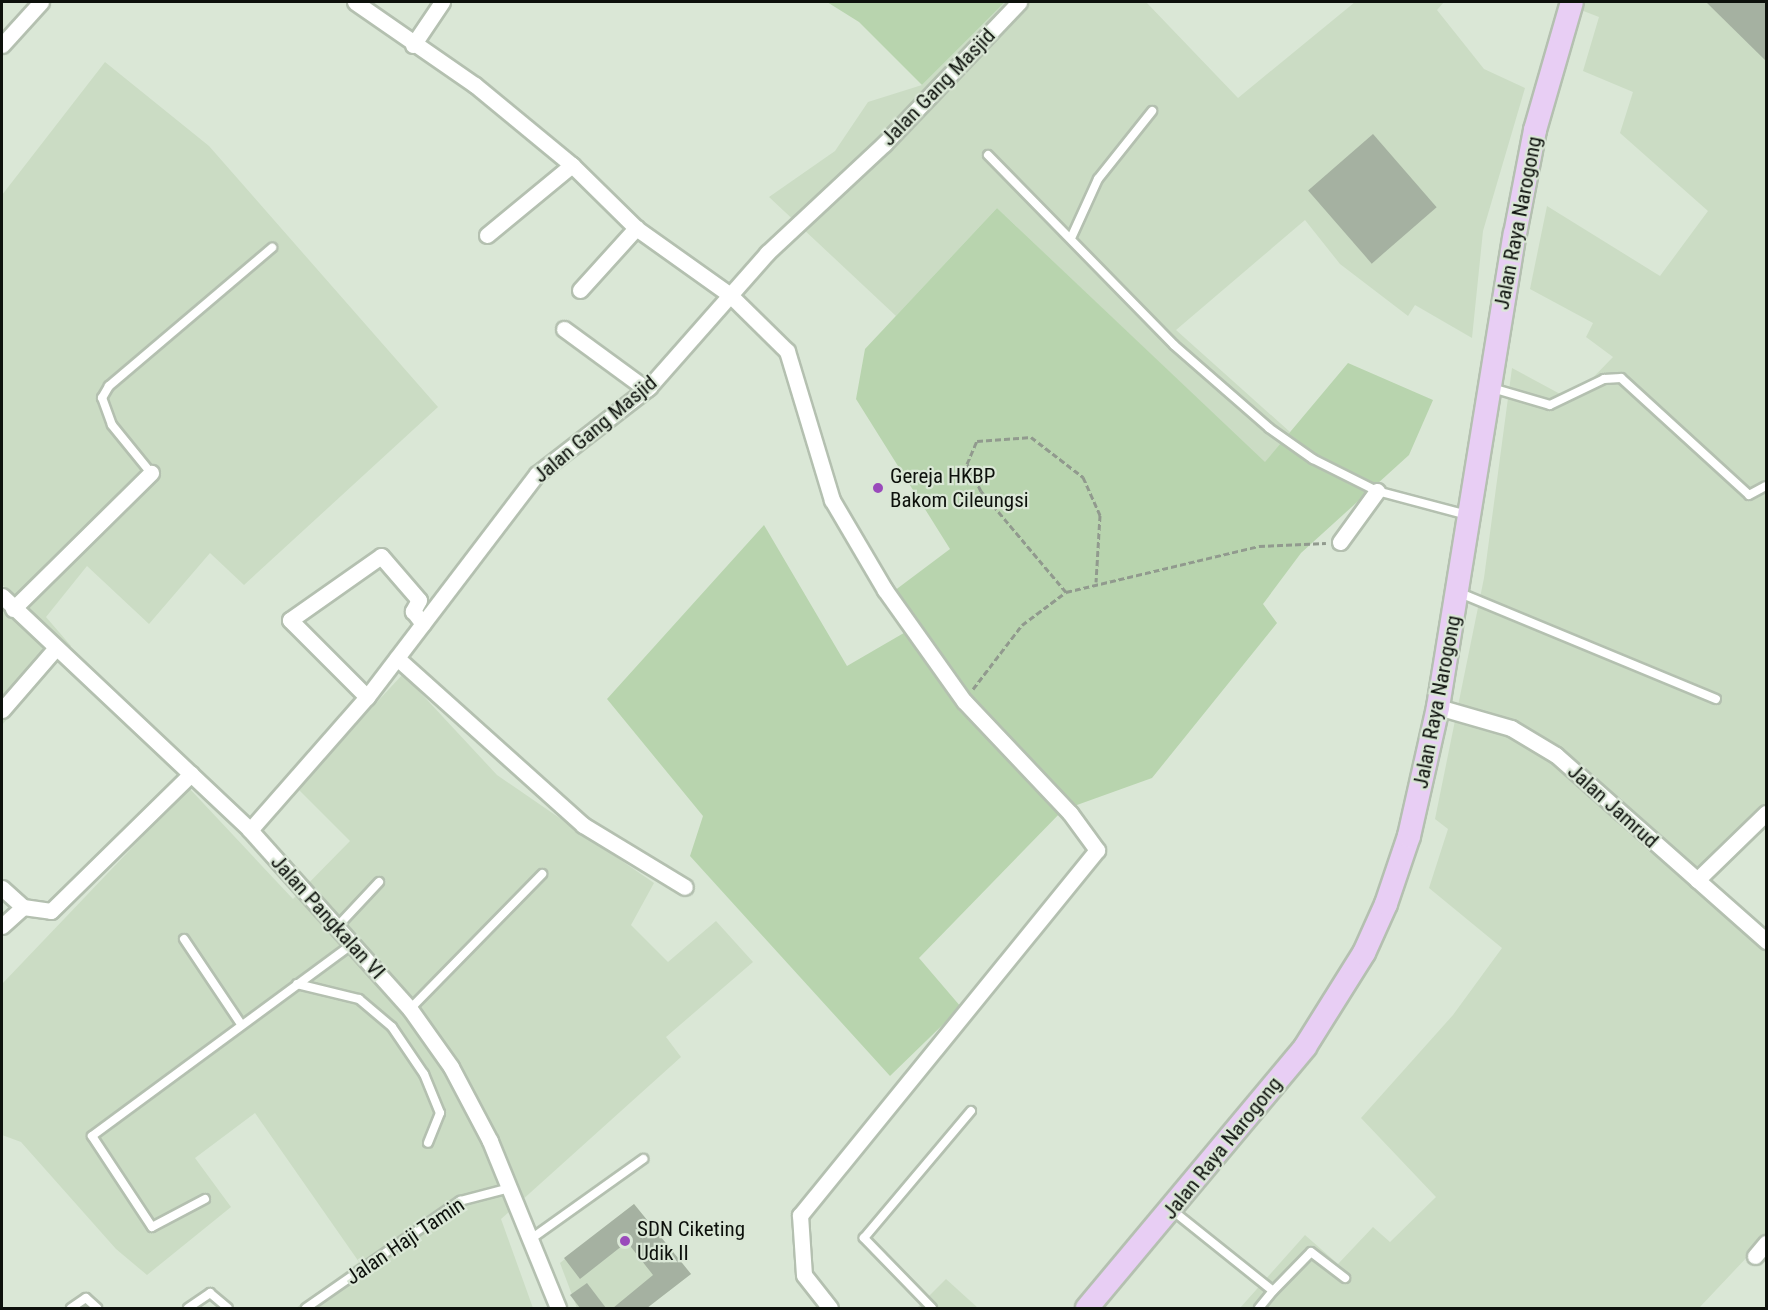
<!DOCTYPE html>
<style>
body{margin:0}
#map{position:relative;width:1768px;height:1310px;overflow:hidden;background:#dae7d6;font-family:"Roboto Condensed",sans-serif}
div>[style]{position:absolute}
.built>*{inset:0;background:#cbdcc4}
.green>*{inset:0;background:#b8d4ae}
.building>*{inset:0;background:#a5b1a1;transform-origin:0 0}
.path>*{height:3px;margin-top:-1.5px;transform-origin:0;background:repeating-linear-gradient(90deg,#919a8e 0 6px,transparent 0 9px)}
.roads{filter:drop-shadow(2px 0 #b4c0b0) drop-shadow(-2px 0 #b4c0b0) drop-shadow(0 2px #b4c0b0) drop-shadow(0 -2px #b4c0b0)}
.lane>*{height:8px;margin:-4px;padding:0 4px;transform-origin:4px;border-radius:4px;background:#fff}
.street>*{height:15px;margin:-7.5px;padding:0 7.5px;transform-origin:7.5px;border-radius:7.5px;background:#fff}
.primary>*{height:22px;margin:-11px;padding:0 11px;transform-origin:11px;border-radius:11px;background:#e8cef4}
.dots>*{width:16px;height:16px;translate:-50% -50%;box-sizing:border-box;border:3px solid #dae7d6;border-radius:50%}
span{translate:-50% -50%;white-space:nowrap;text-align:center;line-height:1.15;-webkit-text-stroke:4.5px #dae7d6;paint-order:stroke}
.street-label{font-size:21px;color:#0d110c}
.poi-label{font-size:21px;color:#0d110c}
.left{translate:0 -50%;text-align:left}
.frame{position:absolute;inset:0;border:3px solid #0d110c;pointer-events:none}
</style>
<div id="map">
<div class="built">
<div style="clip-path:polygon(1005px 2px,1146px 2px,1238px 98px,1355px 2px,1444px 2px,1437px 10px,1484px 69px,1525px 88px,1483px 231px,1472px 338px,1415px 305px,1408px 316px,1340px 264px,1305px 220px,1176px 330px,1290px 432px,1265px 463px,997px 208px,896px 316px,769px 197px,835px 151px,868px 102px,922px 85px)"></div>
<div style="clip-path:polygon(1560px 2px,1766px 2px,1766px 822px,1703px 883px,1766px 947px,1766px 1237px,1699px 1308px,1240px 1308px,1305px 1235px,1338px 1264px,1373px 1227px,1390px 1242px,1436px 1197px,1361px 1118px,1453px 1015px,1502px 948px,1429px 888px,1448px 829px,1435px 819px,1484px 578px,1512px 368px,1562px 395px,1582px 389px,1613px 357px,1586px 337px,1593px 323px,1530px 289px,1547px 206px,1660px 276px,1708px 211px,1620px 133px,1633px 92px,1583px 71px,1599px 17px)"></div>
<div style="clip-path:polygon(105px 62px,209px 146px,438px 407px,244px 585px,210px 553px,149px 624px,87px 566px,46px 617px,71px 646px,2px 725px,2px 600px,9px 592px,2px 584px,2px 195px)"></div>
<div style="clip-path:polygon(403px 674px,497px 775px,654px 883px,631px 925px,668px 962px,716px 921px,753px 962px,666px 1037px,681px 1057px,501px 1219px,533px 1308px,296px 1308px,359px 1262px,255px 1113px,195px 1158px,231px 1207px,147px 1275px,116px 1249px,21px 1142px,2px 1135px,2px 984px,189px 788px,293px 899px,350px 841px,297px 788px)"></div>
<div style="clip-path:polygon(634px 1204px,691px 1274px,647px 1308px,577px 1308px,560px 1263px)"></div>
<div style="clip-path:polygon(946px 1279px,978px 1308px,917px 1308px)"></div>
</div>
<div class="green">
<div style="clip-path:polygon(827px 2px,1005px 2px,922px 85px,859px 22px)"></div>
<div style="clip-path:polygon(997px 208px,1265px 462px,1348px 363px,1433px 400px,1409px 455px,1301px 553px,1263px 604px,1277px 623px,1152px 778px,1063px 810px,919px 958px,961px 1007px,890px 1076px,690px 856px,703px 816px,607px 699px,764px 525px,847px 666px,909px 630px,894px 591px,950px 549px,856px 399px,865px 349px)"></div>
</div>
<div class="building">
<div style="clip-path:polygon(1706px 2px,1767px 2px,1767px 62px)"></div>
<div style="left:1373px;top:134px;width:97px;height:86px;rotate:49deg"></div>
<div style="clip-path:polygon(634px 1204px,691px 1274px,647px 1308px,613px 1308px,653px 1275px,627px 1242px,580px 1279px,564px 1258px)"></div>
<div style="clip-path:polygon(587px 1283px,606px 1308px,580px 1308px,570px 1295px)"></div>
</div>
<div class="path">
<div style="left:1066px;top:592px;width:132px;rotate:-130.1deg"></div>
<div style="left:981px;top:491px;width:30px;rotate:-117deg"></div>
<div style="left:967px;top:464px;width:25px;rotate:-67deg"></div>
<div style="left:977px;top:441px;width:54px;rotate:-4.2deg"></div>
<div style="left:1031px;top:437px;width:66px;rotate:37.6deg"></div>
<div style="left:1083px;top:477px;width:42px;rotate:65.9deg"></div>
<div style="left:1100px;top:515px;width:67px;rotate:93.4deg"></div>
<div style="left:973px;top:689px;width:81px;rotate:-52.6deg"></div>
<div style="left:1022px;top:625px;width:55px;rotate:-36.9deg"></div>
<div style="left:1066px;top:592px;width:198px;rotate:-13.4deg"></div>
<div style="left:1259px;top:546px;width:67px;rotate:-2.6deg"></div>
</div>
<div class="roads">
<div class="lane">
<div style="left:988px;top:155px;width:266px;rotate:45.6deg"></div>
<div style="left:1174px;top:345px;width:126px;rotate:41.1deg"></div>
<div style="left:1269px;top:428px;width:54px;rotate:35.2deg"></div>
<div style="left:1313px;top:459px;width:72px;rotate:26.6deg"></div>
<div style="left:1377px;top:491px;width:94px;rotate:14.8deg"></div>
<div style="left:1072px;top:236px;width:63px;rotate:-65.5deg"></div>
<div style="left:1098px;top:179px;width:87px;rotate:-51.5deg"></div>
<div style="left:1492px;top:388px;width:60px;rotate:16.3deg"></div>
<div style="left:1550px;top:405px;width:60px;rotate:-25.7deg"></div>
<div style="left:1604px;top:379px;width:17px;rotate:-3deg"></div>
<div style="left:1621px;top:378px;width:173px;rotate:42.4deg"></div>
<div style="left:1749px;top:495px;width:19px;rotate:-28deg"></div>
<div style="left:151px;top:473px;width:62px;rotate:-129.1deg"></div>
<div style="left:112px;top:425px;width:29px;rotate:-110deg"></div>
<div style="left:102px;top:398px;width:14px;rotate:-60deg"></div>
<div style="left:109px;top:386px;width:214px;rotate:-40.3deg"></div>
<div style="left:1460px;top:593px;width:277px;rotate:22.5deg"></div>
<div style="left:336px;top:928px;width:63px;rotate:-46.9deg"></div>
<div style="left:184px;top:939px;width:102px;rotate:56.2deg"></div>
<div style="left:297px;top:984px;width:64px;rotate:13.6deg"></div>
<div style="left:359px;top:999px;width:43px;rotate:40.3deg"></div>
<div style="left:392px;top:1027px;width:57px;rotate:55.8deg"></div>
<div style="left:424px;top:1074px;width:42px;rotate:67.7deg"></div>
<div style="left:440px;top:1113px;width:32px;rotate:112deg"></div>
<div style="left:410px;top:1009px;width:189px;rotate:-45.6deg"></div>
<div style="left:205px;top:1199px;width:60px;rotate:152.2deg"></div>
<div style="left:152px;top:1227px;width:109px;rotate:-123.4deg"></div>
<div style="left:92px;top:1136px;width:323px;rotate:-36.4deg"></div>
<div style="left:1172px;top:1210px;width:129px;rotate:38.7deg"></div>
<div style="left:1273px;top:1291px;width:54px;rotate:-45.7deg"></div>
<div style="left:1311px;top:1252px;width:43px;rotate:37.4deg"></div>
<div style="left:531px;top:1239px;width:138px;rotate:-35.5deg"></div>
<div style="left:71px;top:1308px;width:18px;rotate:-34deg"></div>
<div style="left:86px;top:1298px;width:15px;rotate:42deg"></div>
<div style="left:188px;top:1308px;width:27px;rotate:-34deg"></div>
<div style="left:210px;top:1293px;width:23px;rotate:40deg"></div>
<div style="left:306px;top:1308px;width:188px;rotate:-34.8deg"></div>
<div style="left:460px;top:1201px;width:52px;rotate:-14.6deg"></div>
<div style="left:932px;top:1308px;width:98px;rotate:-134.2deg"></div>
<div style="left:864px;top:1238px;width:166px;rotate:-49.9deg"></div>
<div style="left:1259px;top:1308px;width:22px;rotate:-51deg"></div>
</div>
<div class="street">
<div style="left:355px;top:2px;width:146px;rotate:34.7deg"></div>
<div style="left:475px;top:85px;width:126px;rotate:39.5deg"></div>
<div style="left:572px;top:165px;width:90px;rotate:44.5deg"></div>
<div style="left:636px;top:228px;width:114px;rotate:35.4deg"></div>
<div style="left:729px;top:294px;width:81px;rotate:44.5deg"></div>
<div style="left:787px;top:351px;width:156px;rotate:73.2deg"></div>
<div style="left:832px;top:500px;width:104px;rotate:59.5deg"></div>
<div style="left:885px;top:590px;width:136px;rotate:54.6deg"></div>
<div style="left:964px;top:701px;width:154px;rotate:46.6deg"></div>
<div style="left:1070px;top:813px;width:46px;rotate:53.9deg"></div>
<div style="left:1097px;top:850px;width:471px;rotate:129.1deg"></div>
<div style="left:800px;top:1215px;width:60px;rotate:86.2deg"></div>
<div style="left:804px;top:1275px;width:42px;rotate:51.8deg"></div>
<div style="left:2px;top:45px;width:58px;rotate:-47.8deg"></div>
<div style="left:413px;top:45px;width:52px;rotate:-56deg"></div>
<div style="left:487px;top:235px;width:110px;rotate:-39.5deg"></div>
<div style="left:580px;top:290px;width:84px;rotate:-47.9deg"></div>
<div style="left:564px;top:329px;width:102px;rotate:36.2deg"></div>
<div style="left:1340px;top:542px;width:63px;rotate:-54deg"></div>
<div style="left:2px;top:596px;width:341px;rotate:43.3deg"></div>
<div style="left:250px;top:830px;width:240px;rotate:48.2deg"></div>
<div style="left:410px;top:1009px;width:71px;rotate:54.7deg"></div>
<div style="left:451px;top:1067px;width:84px;rotate:62.2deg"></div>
<div style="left:490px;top:1141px;width:180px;rotate:67.8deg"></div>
<div style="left:13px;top:609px;width:194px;rotate:-44.6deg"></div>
<div style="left:397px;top:658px;width:250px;rotate:41.9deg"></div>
<div style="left:583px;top:825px;width:119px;rotate:31.3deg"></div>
<div style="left:367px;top:697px;width:109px;rotate:-135deg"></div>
<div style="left:290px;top:620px;width:111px;rotate:-35.1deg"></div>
<div style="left:381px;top:556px;width:58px;rotate:49.2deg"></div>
<div style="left:419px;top:600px;width:13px;rotate:119deg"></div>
<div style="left:413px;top:611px;width:16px;rotate:52deg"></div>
<div style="left:1438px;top:707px;width:76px;rotate:16deg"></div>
<div style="left:1511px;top:728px;width:52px;rotate:31deg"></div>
<div style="left:1556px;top:755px;width:281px;rotate:41.5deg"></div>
<div style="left:2px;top:710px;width:79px;rotate:-49.1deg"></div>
<div style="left:250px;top:830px;width:177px;rotate:-48.7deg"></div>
<div style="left:367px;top:697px;width:280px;rotate:-52.7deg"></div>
<div style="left:537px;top:474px;width:142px;rotate:-37.8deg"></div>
<div style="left:649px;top:387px;width:179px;rotate:-48.6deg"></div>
<div style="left:767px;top:253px;width:160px;rotate:-43deg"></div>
<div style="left:884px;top:144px;width:196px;rotate:-46.4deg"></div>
<div style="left:1697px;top:880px;width:96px;rotate:-44.2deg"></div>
<div style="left:2px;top:888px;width:28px;rotate:42deg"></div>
<div style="left:2px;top:926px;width:28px;rotate:-42deg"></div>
<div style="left:23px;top:907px;width:28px;rotate:8deg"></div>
<div style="left:51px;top:911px;width:196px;rotate:-44.4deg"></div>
<div style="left:1755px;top:1256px;width:17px;rotate:-50deg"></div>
</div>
<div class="primary">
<div style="left:1087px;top:1308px;width:340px;rotate:-50.1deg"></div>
<div style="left:1305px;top:1047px;width:111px;rotate:-57.9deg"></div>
<div style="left:1364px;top:953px;width:54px;rotate:-65.8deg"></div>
<div style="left:1386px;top:904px;width:72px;rotate:-71.3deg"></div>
<div style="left:1409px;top:836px;width:132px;rotate:-77.3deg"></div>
<div style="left:1438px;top:707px;width:479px;rotate:-80.8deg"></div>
<div style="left:1515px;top:234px;width:106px;rotate:-79.1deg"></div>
<div style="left:1535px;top:130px;width:133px;rotate:-73.9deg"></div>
</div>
</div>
<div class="dots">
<div style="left:878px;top:488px;background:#9a4abb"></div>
<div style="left:625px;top:1241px;background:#9a4abb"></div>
</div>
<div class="street-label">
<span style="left:938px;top:87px;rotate:-46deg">Jalan Gang Masjid</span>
<span style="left:1518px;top:223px;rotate:-79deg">Jalan Raya Narogong</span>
<span style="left:595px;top:429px;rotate:-40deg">Jalan Gang Masjid</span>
<span style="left:1437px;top:702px;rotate:-79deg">Jalan Raya Narogong</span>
<span style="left:1613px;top:806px;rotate:42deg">Jalan Jamrud</span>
<span style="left:328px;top:917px;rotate:48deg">Jalan Pangkalan VI</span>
<span style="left:1222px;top:1148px;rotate:-51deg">Jalan Raya Narogong</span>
<span style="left:405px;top:1241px;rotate:-34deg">Jalan Haji Tamin</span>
</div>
<div class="poi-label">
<span class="left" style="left:890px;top:488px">Gereja HKBP<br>Bakom Cileungsi</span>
<span class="left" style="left:637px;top:1241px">SDN Ciketing<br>Udik II</span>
</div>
<div class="frame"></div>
</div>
